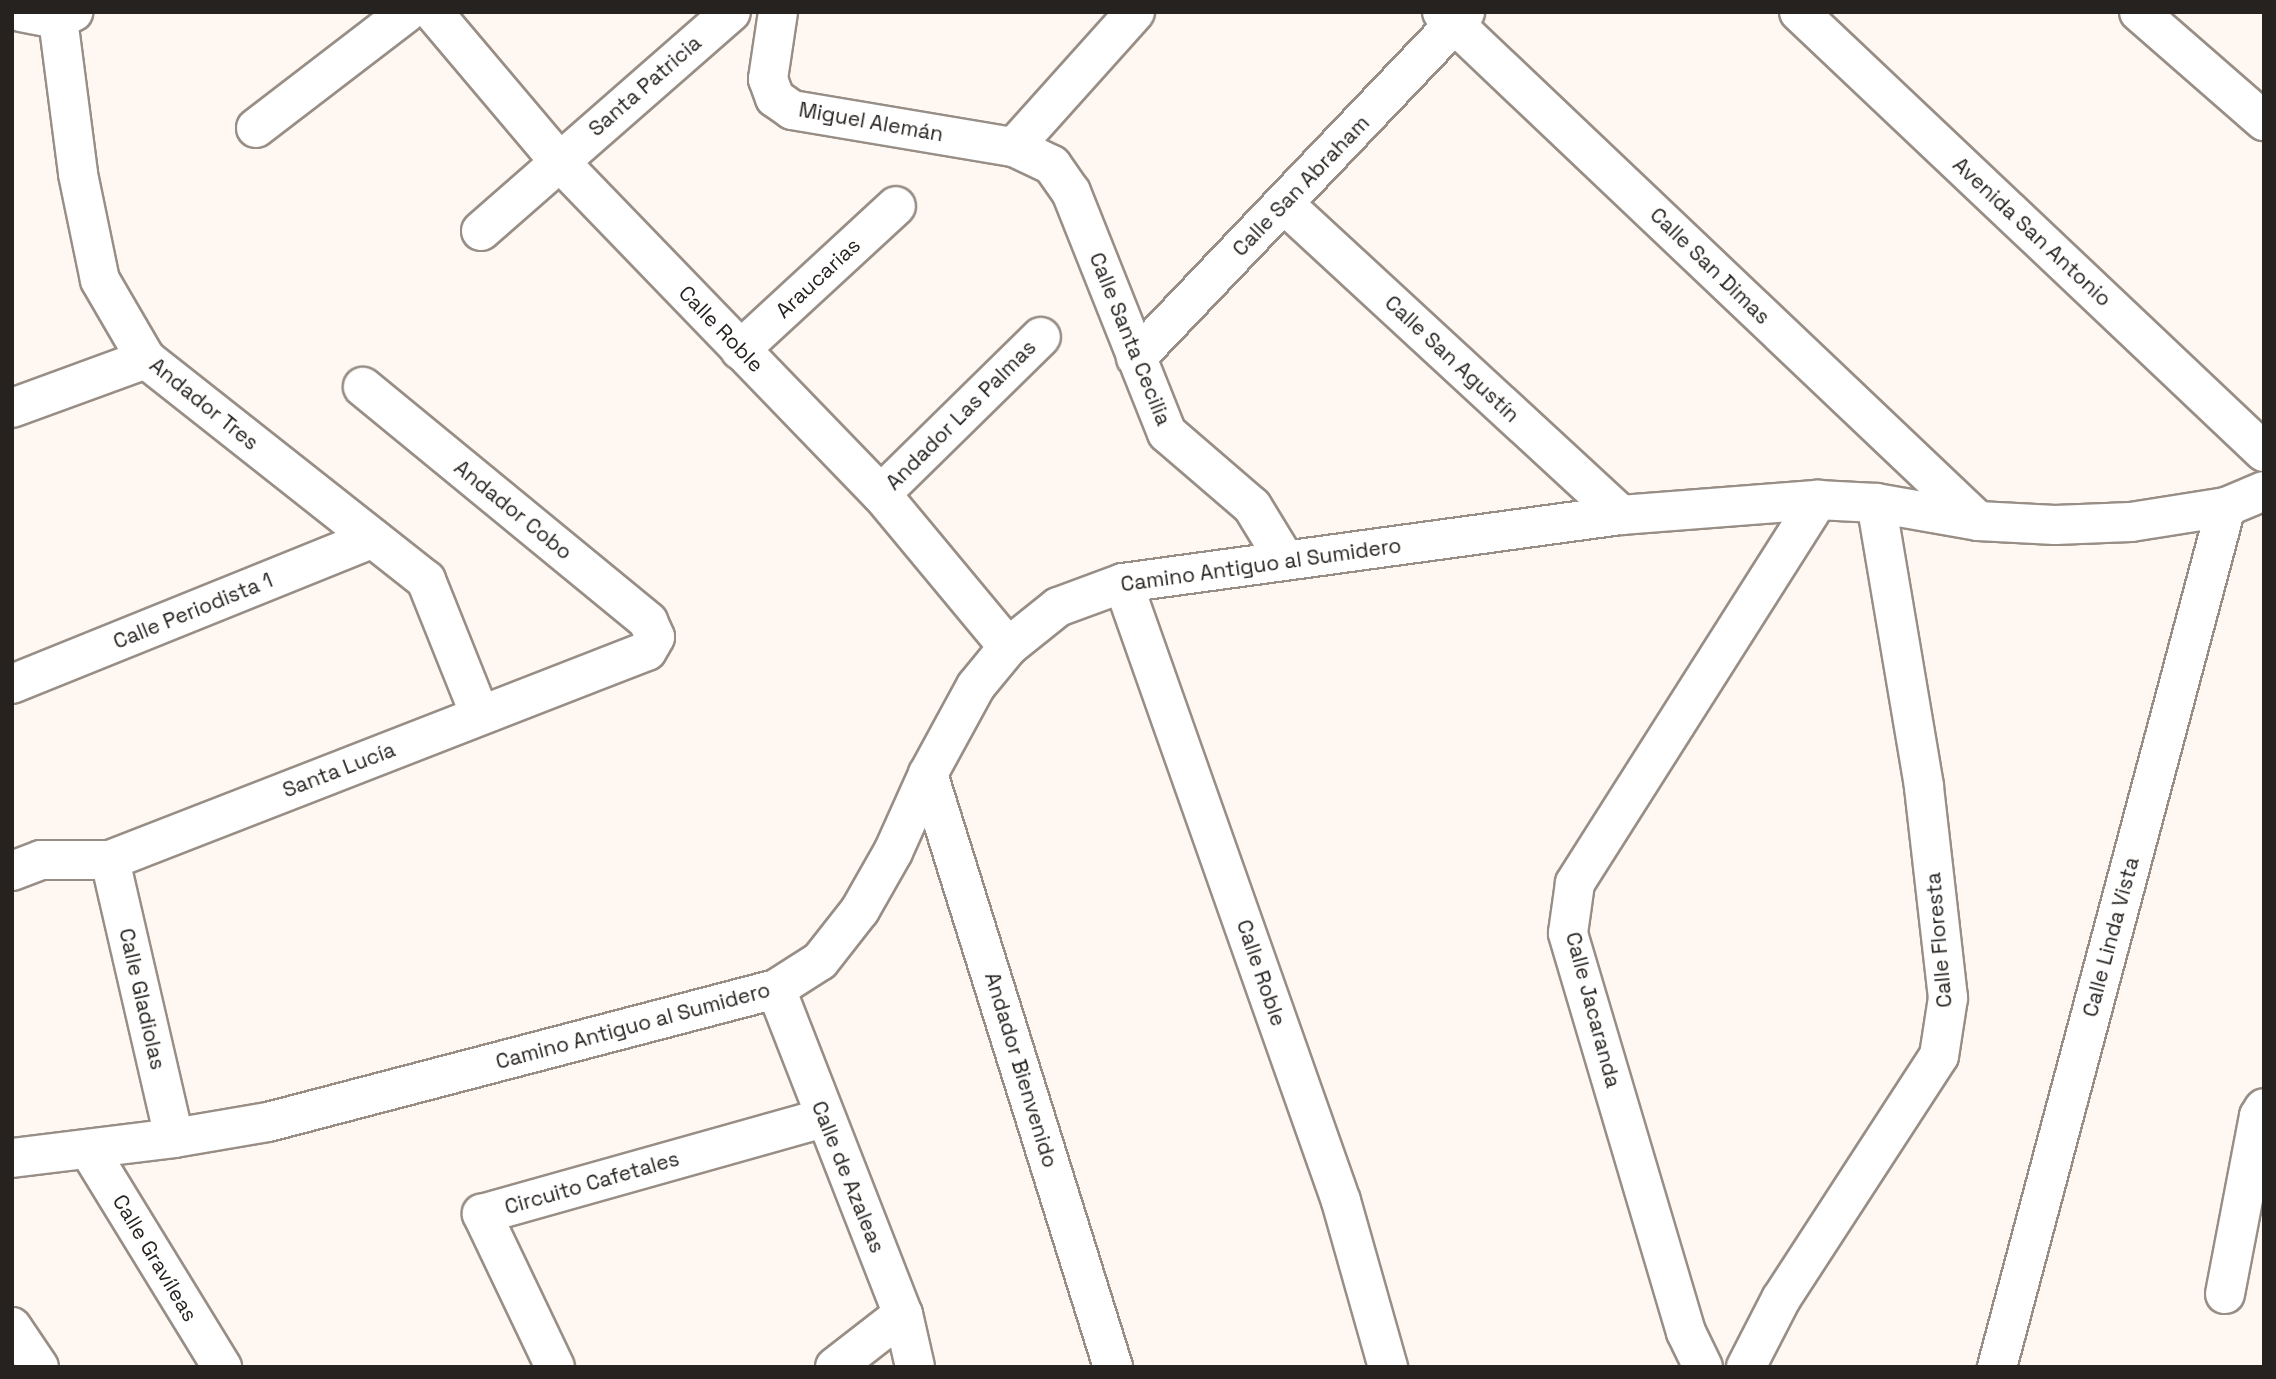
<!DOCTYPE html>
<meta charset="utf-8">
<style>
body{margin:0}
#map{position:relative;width:2276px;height:1379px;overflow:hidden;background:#fef7f2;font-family:"Space Grotesk",sans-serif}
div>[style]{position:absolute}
.roads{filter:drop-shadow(2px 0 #988e86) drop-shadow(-2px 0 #988e86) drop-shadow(0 2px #988e86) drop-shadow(0 -2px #988e86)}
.minor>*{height:38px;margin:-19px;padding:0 19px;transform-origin:19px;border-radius:19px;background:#fff}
span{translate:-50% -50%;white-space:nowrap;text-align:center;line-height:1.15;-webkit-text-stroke:6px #fff;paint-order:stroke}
.street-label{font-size:21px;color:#26221f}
.frame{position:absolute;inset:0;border:14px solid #26221f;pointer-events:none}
</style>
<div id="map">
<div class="roads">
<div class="minor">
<div style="left:21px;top:12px;width:38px;rotate:11deg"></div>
<div style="left:58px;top:19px;width:17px;rotate:-25deg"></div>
<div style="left:433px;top:12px;width:195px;rotate:49.8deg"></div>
<div style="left:559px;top:161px;width:463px;rotate:46deg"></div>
<div style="left:881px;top:494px;width:199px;rotate:50.3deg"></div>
<div style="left:778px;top:12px;width:68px;rotate:98.5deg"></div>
<div style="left:768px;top:79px;width:20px;rotate:70deg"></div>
<div style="left:775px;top:98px;width:21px;rotate:35deg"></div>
<div style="left:792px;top:110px;width:225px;rotate:9.5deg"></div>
<div style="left:1014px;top:147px;width:42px;rotate:25.3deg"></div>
<div style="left:1052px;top:165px;width:33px;rotate:55deg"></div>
<div style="left:1071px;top:192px;width:259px;rotate:68.3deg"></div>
<div style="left:1167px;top:433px;width:112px;rotate:40.7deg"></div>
<div style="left:1252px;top:506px;width:63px;rotate:58.6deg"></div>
<div style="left:1442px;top:12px;width:739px;rotate:43.52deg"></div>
<div style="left:1799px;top:12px;width:640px;rotate:43.42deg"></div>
<div style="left:2139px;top:12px;width:166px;rotate:41.1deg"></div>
<div style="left:58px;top:19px;width:156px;rotate:82.6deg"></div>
<div style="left:78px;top:174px;width:108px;rotate:78.3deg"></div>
<div style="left:100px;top:280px;width:91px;rotate:59.8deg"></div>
<div style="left:146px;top:359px;width:357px;rotate:38.3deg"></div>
<div style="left:426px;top:580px;width:145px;rotate:68.2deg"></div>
<div style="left:256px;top:128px;width:190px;rotate:-37.5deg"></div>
<div style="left:1014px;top:147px;width:181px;rotate:-48.1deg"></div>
<div style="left:1284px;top:204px;width:459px;rotate:42.7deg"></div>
<div style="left:481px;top:231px;width:332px;rotate:-41.2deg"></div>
<div style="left:740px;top:350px;width:212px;rotate:-42.7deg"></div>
<div style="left:1136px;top:358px;width:477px;rotate:-46.4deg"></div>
<div style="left:12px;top:408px;width:143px;rotate:-20.1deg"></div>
<div style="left:881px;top:494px;width:224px;rotate:-44.5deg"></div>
<div style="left:1123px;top:583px;width:655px;rotate:70.57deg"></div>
<div style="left:1341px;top:1201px;width:173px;rotate:74.2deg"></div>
<div style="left:12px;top:684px;width:389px;rotate:-22deg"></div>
<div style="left:928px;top:774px;width:621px;rotate:72.67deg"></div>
<div style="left:110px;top:860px;width:285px;rotate:77deg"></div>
<div style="left:12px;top:871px;width:31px;rotate:-21deg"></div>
<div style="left:41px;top:860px;width:69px"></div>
<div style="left:110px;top:860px;width:576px;rotate:-21.27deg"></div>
<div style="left:647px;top:651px;width:16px;rotate:-60deg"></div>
<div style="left:655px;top:637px;width:17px;rotate:-114deg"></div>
<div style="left:648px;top:621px;width:369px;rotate:-140.6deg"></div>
<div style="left:776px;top:989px;width:349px;rotate:68.7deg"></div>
<div style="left:903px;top:1314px;width:54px;rotate:77.2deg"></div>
<div style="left:89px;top:1150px;width:255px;rotate:58.5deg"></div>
<div style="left:12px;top:1158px;width:163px;rotate:-7deg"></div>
<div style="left:174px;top:1138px;width:95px;rotate:-9.7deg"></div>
<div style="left:268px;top:1122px;width:525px;rotate:-14.67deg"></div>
<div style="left:776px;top:989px;width:52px;rotate:-32.5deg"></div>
<div style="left:820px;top:961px;width:65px;rotate:-51.9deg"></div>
<div style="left:860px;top:910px;width:67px;rotate:-60.4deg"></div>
<div style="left:893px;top:852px;width:85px;rotate:-65.8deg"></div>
<div style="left:928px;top:774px;width:100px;rotate:-61.4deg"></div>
<div style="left:976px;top:686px;width:50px;rotate:-50.6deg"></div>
<div style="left:1008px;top:647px;width:64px;rotate:-38.7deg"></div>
<div style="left:1058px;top:607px;width:69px;rotate:-20.3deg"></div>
<div style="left:1123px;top:583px;width:503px;rotate:-7.78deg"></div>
<div style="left:1621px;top:515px;width:198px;rotate:-4.4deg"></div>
<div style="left:1818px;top:500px;width:58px;rotate:3deg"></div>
<div style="left:1876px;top:503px;width:104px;rotate:10deg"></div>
<div style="left:1978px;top:521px;width:77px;rotate:3deg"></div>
<div style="left:2055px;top:525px;width:76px;rotate:-2.3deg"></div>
<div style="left:2131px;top:522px;width:96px;rotate:-9deg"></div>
<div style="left:2226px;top:507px;width:41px;rotate:-22.8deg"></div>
<div style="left:2225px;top:1294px;width:181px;rotate:-79.2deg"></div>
<div style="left:2259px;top:1116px;width:9px;rotate:-58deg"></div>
<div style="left:12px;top:1327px;width:48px;rotate:56deg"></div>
<div style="left:555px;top:1367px;width:170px;rotate:-115.5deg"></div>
<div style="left:482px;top:1214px;width:355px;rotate:-15.7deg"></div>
<div style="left:835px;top:1367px;width:86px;rotate:-37.9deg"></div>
<div style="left:1703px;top:1367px;width:39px;rotate:-116deg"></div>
<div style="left:1686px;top:1332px;width:416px;rotate:-106.5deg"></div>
<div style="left:1568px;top:933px;width:50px;rotate:-82deg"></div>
<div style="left:1575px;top:883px;width:454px;rotate:-57.6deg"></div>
<div style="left:1746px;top:1367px;width:76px;rotate:-62.8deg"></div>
<div style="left:1781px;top:1299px;width:290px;rotate:-57deg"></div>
<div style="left:1939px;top:1056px;width:59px;rotate:-81.2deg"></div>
<div style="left:1948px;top:998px;width:213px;rotate:-96.5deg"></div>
<div style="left:1924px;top:786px;width:287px;rotate:-99.6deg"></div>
<div style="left:1997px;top:1367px;width:890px;rotate:-75.09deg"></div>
</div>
</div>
<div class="street-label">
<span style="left:645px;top:86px;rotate:-41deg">Santa Patricia</span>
<span style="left:871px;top:122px;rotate:10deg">Miguel Alemán</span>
<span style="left:1301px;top:186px;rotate:-46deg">Calle San Abraham</span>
<span style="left:2032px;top:232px;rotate:43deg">Avenida San Antonio</span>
<span style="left:1710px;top:266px;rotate:44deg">Calle San Dimas</span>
<span style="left:818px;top:278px;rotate:-43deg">Araucarias</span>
<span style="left:721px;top:329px;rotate:46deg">Calle Roble</span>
<span style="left:1130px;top:339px;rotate:68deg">Calle Santa Cecilia</span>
<span style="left:1452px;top:359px;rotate:43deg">Calle San Agustín</span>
<span style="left:204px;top:404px;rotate:39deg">Andador Tres</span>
<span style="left:961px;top:415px;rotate:-45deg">Andador Las Palmas</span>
<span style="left:513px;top:510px;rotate:39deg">Andador Cobo</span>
<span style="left:1261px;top:565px;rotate:-8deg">Camino Antiguo al Sumidero</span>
<span style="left:193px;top:611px;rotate:-22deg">Calle Periodista 1</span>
<span style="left:339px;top:770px;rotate:-21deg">Santa Lucía</span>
<span style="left:2111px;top:937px;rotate:-75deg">Calle Linda Vista</span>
<span style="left:1939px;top:940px;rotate:-95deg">Calle Floresta</span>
<span style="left:1261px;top:973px;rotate:71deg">Calle Roble</span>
<span style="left:142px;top:999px;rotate:77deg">Calle Gladiolas</span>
<span style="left:1593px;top:1010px;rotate:75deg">Calle Jacaranda</span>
<span style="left:633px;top:1026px;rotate:-15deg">Camino Antiguo al Sumidero</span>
<span style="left:1021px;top:1070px;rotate:73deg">Andador Bienvenido</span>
<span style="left:848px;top:1177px;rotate:68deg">Calle de Azaleas</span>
<span style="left:592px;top:1183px;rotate:-16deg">Circuito Cafetales</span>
<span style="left:155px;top:1258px;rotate:59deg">Calle Gravíleas</span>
</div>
<div class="frame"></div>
</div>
